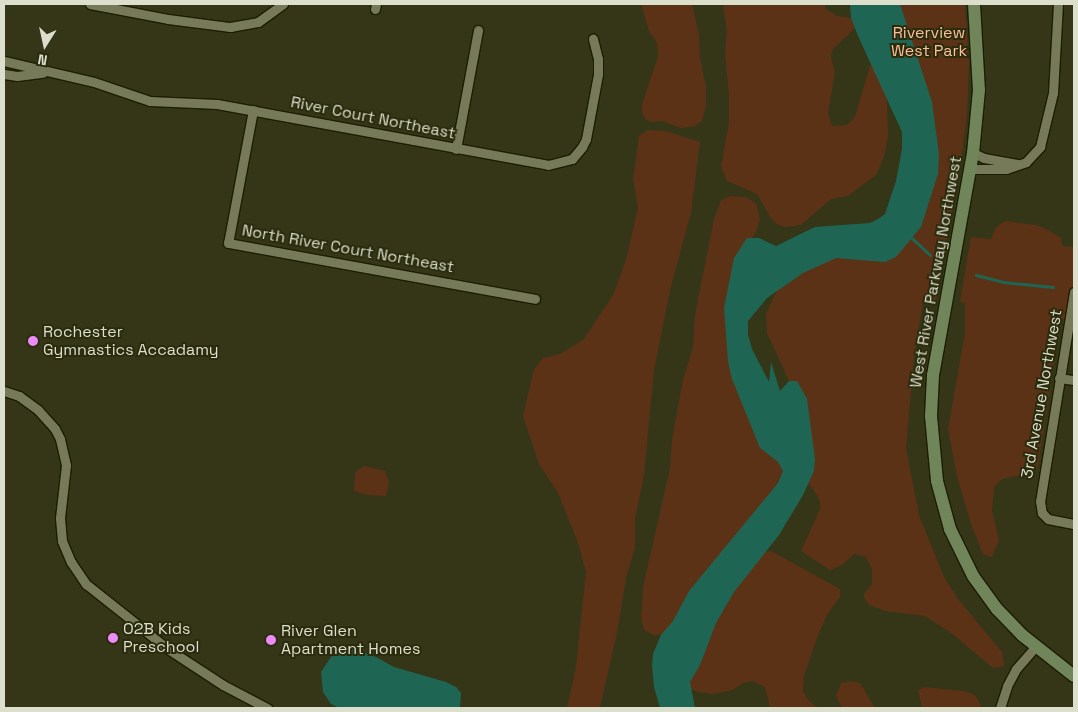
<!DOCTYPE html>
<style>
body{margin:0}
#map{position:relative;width:1078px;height:712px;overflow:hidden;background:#343617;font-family:"Space Grotesk",sans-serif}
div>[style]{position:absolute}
.green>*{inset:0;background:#5c3216}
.water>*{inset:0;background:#1e6653}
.stream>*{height:2.5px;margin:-1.25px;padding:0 1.25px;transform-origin:1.25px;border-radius:1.25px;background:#1e6653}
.roads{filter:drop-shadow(1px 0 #1c1d00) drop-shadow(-1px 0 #1c1d00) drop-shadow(0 1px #1c1d00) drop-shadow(0 -1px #1c1d00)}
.street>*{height:9px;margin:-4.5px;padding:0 4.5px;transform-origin:4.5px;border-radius:4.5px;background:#777a59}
.secondary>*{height:12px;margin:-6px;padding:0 6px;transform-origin:6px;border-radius:6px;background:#708559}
.dots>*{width:14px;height:14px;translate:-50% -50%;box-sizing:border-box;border:2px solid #2a2c0d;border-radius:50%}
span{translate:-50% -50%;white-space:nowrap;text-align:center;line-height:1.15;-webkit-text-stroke:4px #2a2c0d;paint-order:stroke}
.park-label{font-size:16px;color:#fcbf9a}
.street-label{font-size:16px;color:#dddfcd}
.poi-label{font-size:16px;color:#dddfcd}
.left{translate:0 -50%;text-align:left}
.frame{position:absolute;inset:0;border:5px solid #dddfcd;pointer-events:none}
.north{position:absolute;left:20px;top:20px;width:50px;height:50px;-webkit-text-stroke:4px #2a2c0d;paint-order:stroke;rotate:190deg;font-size:14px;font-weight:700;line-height:20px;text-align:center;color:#dddfcd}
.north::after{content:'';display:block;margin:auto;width:18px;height:22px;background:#dddfcd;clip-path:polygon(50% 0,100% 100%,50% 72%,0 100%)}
</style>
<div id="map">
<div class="green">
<div style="clip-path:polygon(641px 4px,692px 4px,699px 35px,700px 58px,706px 86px,706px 105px,702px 121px,695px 126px,681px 128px,662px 121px,651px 122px,646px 120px,642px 113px,642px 104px,658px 56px,657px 43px,649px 31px)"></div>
<div style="clip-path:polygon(723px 4px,825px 4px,825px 8px,837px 16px,851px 18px,855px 28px,833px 49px,831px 56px,835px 73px,828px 112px,832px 126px,847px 125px,855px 117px,871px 62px,886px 75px,888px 136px,884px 157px,876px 175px,848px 196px,831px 199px,801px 225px,786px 227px,776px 224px,770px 217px,757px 194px,727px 181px,721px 166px,729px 123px,729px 95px,725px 53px,727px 32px)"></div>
<div style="clip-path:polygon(877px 4px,965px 4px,969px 64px,967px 115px,961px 162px,935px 304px,923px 302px,914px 357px,906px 448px,919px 515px,944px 577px,958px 599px,1002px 652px,1004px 666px,993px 668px,950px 632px,925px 616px,885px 611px,869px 605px,863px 595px,872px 584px,872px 568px,865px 556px,854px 554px,842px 565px,830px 570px,801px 551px,820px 509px,820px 501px,813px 489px,805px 481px,796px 387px,789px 381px,767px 333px,766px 314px,780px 284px,872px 237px,917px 167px)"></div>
<div style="clip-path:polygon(647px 130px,666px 131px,700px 142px,691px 213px,670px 290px,654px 371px,644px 475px,635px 520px,635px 548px,627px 574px,616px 637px,600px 708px,567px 708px,576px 667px,586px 572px,578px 543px,558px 493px,539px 464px,523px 416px,534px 369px,543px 358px,560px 354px,583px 340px,613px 295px,626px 260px,638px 208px,633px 179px,639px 136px)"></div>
<div style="clip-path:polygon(731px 196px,745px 197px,756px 203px,760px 219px,756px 232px,747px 245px,730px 293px,782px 460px,783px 471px,778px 483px,676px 625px,661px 635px,654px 635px,645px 631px,641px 620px,643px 587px,670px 468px,672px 439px,683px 380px,693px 347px,695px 314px,714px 219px,721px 200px)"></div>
<div style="clip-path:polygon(1005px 221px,1036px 225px,1048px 230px,1061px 238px,1062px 246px,1074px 247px,1074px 321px,1061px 319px,1038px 466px,1034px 472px,1002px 479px,994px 487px,992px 511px,999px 540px,992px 557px,983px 554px,971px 524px,957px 476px,948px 429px,965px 333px,965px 303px,960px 302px,971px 237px,991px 239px,996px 227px)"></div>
<div style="clip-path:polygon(364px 466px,385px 471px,389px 482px,386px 496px,368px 495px,354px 491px,355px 472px)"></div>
<div style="clip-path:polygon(771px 551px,840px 589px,840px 597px,827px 615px,818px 635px,804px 676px,803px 691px,808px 700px,818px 708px,770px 708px,765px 687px,752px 681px,743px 683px,733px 690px,712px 694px,698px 692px,685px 687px,674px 664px,757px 552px)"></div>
<div style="clip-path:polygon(851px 681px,860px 683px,875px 708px,842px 708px,836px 696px,841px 683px)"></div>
<div style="clip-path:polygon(925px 687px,963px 691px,975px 695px,981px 705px,980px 708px,922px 708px,918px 690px)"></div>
</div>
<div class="water">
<div style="clip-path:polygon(850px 4px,900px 4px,932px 102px,939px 154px,938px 174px,921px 227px,896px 257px,885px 262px,836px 258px,803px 273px,767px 298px,748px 321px,748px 335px,752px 349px,769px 382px,771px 362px,780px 391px,789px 381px,797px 381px,807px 399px,815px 459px,814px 471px,803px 495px,779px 535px,734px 592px,716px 623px,700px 665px,690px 682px,695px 708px,660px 708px,654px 687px,652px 665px,653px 654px,661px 635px,673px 621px,689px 591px,778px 483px,783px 471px,778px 462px,760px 448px,732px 379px,728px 362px,724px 308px,734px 258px,747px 238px,759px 238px,776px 246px,815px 227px,870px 223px,878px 219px,885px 214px,896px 181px,902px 149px,902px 132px,858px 36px,851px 18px)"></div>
<div style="clip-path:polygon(344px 646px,376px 657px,394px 667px,446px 682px,456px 687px,461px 693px,460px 708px,339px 708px,331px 704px,323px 692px,321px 672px,335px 651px)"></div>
</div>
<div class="stream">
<div style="left:911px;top:237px;width:26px;rotate:43deg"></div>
<div style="left:976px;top:275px;width:29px;rotate:14deg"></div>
<div style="left:1004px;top:282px;width:49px;rotate:5.8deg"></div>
</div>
<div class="roads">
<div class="street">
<div style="left:90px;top:4px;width:79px;rotate:10.9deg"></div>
<div style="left:168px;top:19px;width:63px;rotate:7.4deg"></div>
<div style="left:230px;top:27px;width:28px;rotate:-10deg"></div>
<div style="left:258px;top:22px;width:31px;rotate:-36deg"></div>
<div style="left:375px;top:9px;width:5px;rotate:-79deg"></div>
<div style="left:4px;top:61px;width:92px;rotate:13.1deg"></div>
<div style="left:94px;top:82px;width:59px;rotate:18.7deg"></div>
<div style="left:150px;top:101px;width:67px;rotate:2.6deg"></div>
<div style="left:217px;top:104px;width:337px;rotate:10.4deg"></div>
<div style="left:548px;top:165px;width:25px;rotate:-14deg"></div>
<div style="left:572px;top:159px;width:16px;rotate:-50deg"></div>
<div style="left:582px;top:147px;width:9px;rotate:-63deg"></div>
<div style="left:586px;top:139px;width:66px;rotate:-79.5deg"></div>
<div style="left:598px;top:74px;width:15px;rotate:-90deg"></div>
<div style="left:598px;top:59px;width:21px;rotate:-104deg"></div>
<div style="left:4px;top:74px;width:13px;rotate:9deg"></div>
<div style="left:17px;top:76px;width:26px;rotate:-7deg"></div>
<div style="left:253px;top:110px;width:135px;rotate:100.6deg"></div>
<div style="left:228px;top:243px;width:312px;rotate:10.3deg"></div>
<div style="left:456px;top:149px;width:121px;rotate:-79.5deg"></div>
<div style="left:973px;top:153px;width:12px;rotate:24deg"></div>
<div style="left:984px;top:158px;width:35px;rotate:10deg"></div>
<div style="left:971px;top:169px;width:35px"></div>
<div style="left:1006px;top:169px;width:21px;rotate:-19deg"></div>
<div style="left:1026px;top:162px;width:21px;rotate:-47deg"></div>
<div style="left:1040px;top:147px;width:56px;rotate:-76.5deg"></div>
<div style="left:1053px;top:93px;width:89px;rotate:-86.8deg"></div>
<div style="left:1074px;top:292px;width:212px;rotate:99.2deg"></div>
<div style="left:1040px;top:501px;width:12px;rotate:81deg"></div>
<div style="left:1042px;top:513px;width:8px;rotate:45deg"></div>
<div style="left:1048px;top:519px;width:26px;rotate:11deg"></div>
<div style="left:1059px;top:378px;width:15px;rotate:8deg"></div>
<div style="left:4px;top:391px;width:16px;rotate:18deg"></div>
<div style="left:19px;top:396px;width:24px;rotate:36deg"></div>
<div style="left:38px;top:410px;width:25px;rotate:48deg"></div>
<div style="left:55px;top:429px;width:11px;rotate:63deg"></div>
<div style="left:60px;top:439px;width:27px;rotate:77deg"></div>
<div style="left:66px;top:465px;width:53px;rotate:96.5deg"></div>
<div style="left:60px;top:518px;width:23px;rotate:85deg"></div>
<div style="left:62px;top:541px;width:23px;rotate:67deg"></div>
<div style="left:71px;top:562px;width:27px;rotate:56deg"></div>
<div style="left:86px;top:584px;width:105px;rotate:38.4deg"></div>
<div style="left:168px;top:649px;width:66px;rotate:33.2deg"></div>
<div style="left:223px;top:685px;width:50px;rotate:27.6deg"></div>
<div style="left:1000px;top:708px;width:23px;rotate:-72deg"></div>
<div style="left:1007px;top:686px;width:19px;rotate:-62deg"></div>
<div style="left:1016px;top:669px;width:29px;rotate:-49deg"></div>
</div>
<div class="secondary">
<div style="left:974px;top:4px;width:86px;rotate:86.7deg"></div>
<div style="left:979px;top:90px;width:63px;rotate:95.4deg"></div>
<div style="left:973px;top:153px;width:226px;rotate:100.2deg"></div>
<div style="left:933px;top:375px;width:41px;rotate:92.8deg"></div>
<div style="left:931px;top:416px;width:65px;rotate:84.7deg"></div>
<div style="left:937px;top:481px;width:50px;rotate:74.8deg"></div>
<div style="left:950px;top:529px;width:52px;rotate:63.9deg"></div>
<div style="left:973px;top:576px;width:41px;rotate:54deg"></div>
<div style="left:997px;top:609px;width:36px;rotate:46deg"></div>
<div style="left:1022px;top:635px;width:66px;rotate:38.3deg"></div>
</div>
</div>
<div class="dots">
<div style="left:33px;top:341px;background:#ed8cf9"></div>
<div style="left:113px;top:638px;background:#ed8cf9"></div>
<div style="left:271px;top:640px;background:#ed8cf9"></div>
</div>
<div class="park-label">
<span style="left:929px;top:42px">Riverview<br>West Park</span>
</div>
<div class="street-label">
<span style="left:373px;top:118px;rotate:11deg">River Court Northeast</span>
<span style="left:348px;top:249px;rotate:10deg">North River Court Northeast</span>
<span style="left:936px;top:272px;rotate:-80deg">West River Parkway Northwest</span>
<span style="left:1042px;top:394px;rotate:-80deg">3rd Avenue Northwest</span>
</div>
<div class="poi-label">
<span class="left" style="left:43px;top:341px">Rochester<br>Gymnastics Accadamy</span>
<span class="left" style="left:123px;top:638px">O2B Kids<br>Preschool</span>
<span class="left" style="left:281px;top:640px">River Glen<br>Apartment Homes</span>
</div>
<div class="frame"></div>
<div class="north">N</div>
</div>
